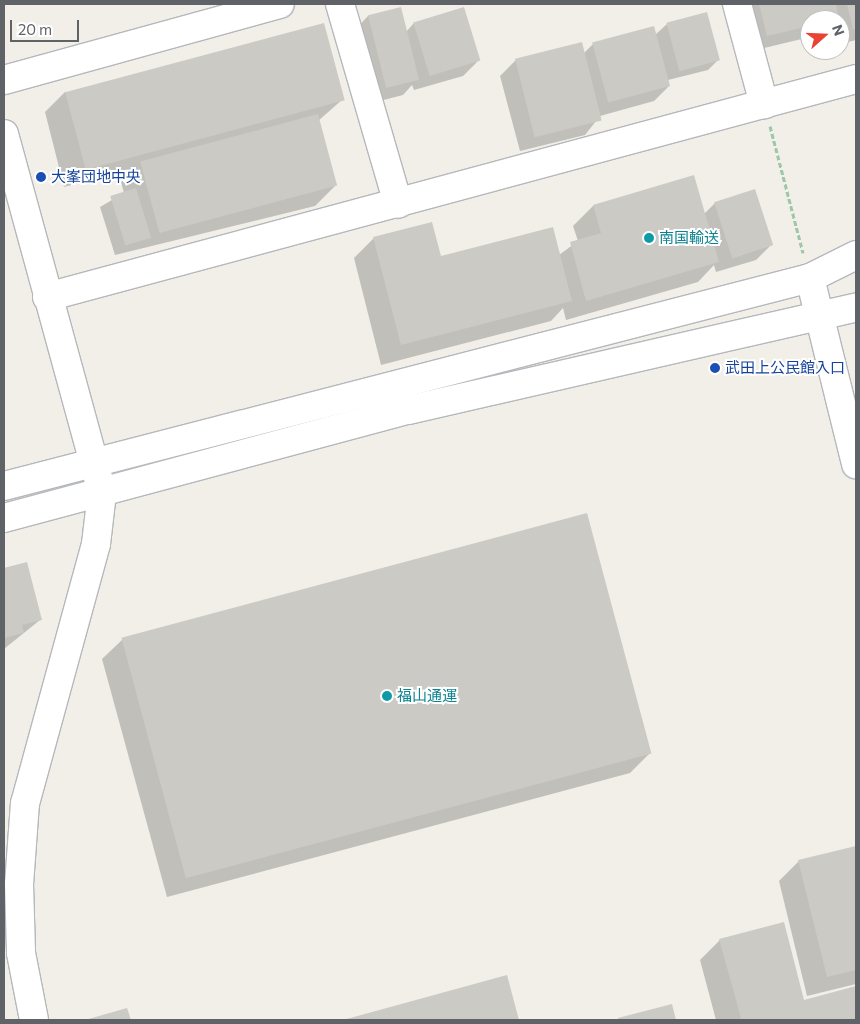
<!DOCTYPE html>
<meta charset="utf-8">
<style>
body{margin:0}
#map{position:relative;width:860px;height:1024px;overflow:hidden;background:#f1efe8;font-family:Commissioner,"Noto Sans JP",sans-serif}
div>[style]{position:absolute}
.shadow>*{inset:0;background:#0003}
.building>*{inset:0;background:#cccac5;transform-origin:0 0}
.path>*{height:3px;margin-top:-1.5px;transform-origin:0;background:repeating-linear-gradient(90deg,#9cc7a9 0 5px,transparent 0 7.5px)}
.roads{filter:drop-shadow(1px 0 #b5b8bc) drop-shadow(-1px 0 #b5b8bc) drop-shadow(0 1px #b5b8bc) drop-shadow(0 -1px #b5b8bc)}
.minor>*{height:28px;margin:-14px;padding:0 14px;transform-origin:14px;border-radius:14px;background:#fff}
.dots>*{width:14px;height:14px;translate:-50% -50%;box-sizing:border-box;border:2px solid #fff;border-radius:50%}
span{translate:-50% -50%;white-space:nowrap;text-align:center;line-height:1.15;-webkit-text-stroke:4px #fff;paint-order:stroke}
.transit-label{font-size:15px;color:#164399}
.left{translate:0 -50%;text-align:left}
.culture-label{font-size:15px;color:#0d838f}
.frame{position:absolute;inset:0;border:5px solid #5f6368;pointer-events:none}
.north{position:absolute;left:800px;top:10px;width:50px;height:50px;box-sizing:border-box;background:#fff;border:1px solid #bfc1c3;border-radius:50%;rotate:70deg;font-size:14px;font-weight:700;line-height:20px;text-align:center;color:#5f6368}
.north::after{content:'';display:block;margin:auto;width:18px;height:22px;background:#ea4335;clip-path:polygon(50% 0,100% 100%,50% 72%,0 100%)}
.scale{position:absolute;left:10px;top:20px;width:69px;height:22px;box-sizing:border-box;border:2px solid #5f6368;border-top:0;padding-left:6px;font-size:15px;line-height:18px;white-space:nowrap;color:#5f6368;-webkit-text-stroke:4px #fff;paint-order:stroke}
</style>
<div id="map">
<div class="shadow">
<div style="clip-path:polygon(749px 4px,856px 4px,856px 40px,840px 44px,840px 20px,810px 20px,810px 37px,751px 51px)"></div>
<div style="clip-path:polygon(400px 8px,406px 32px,414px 23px,478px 61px,463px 76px,414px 90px,412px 85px,403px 95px,372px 103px,353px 32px,368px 16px)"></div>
<div style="clip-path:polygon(667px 24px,718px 60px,708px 70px,668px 80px,669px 86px,654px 101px,600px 116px,585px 135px,520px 151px,500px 76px,516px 60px,584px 53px,593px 44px,655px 35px)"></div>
<div style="clip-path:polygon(65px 92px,343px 99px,318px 121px,335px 186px,315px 206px,115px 255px,100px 207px,124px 193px,121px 182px,136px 168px,64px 187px,45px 112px)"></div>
<div style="clip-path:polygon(715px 203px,771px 245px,756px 260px,716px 272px,714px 265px,698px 282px,566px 320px,563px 308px,551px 321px,381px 365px,354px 258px,374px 238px,440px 257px,559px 255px,578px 241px,573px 226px,593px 206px,704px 214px)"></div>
<div style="clip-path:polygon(26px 563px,40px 620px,4px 649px,4px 569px)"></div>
<div style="clip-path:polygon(123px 639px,650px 753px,630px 773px,167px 897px,102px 659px)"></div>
<div style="clip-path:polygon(856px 847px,856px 984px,807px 996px,779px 881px,799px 861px)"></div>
<div style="clip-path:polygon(720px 940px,803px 1002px,856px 988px,856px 1020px,716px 1020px,700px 960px)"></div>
<div style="clip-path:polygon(506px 976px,518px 1020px,346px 1020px)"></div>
<div style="clip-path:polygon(671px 1005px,675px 1020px,617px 1020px,618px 1019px)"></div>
</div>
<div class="building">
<div style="clip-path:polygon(759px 4px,836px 4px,839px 19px,810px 20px,810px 26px,767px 36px)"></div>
<div style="clip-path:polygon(847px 4px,856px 4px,856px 29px,853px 29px)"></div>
<div style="left:401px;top:7px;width:75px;height:34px;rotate:76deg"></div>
<div style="left:464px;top:7px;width:56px;height:53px;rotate:73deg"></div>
<div style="left:707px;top:12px;width:50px;height:42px;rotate:75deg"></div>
<div style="left:324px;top:23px;width:80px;height:268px;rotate:75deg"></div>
<div style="left:654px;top:26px;width:62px;height:64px;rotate:75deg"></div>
<div style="left:582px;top:42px;width:81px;height:69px;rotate:76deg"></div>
<div style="left:318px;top:114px;width:74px;height:184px;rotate:75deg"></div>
<div style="clip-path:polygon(694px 175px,719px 262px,586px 301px,570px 242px,601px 233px,593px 205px)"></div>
<div style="left:136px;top:188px;width:52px;height:27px;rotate:73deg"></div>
<div style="left:755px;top:189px;width:59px;height:43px;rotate:72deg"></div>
<div style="clip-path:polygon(432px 222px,441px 256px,553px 227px,572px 301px,401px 345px,373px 237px)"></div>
<div style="left:587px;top:513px;width:249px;height:482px;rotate:75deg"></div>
<div style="clip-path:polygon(27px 562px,42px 620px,22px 625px,24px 633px,4px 638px,4px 568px)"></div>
<div style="clip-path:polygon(856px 846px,856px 970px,827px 977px,798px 860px)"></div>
<div style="clip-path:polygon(784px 922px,804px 1000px,856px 986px,856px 1020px,735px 1020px,741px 1018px,719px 939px)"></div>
<div style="clip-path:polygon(507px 975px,519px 1020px,343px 1020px)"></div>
<div style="clip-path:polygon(672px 1004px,676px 1020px,618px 1020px,618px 1018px)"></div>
<div style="clip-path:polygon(127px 1008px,131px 1020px,85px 1020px)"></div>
</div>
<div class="path">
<div style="left:770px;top:126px;width:131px;rotate:75.4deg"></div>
</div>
<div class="roads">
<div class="minor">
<div style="left:340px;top:4px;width:208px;rotate:73.8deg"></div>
<div style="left:737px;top:4px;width:104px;rotate:74.9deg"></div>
<div style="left:4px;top:80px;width:286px;rotate:-15.4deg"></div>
<div style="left:4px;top:134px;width:372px;rotate:74.7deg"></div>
<div style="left:102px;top:493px;width:51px;rotate:96.7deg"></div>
<div style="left:96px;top:544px;width:269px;rotate:105.3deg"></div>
<div style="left:25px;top:803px;width:81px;rotate:94.2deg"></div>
<div style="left:19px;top:884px;width:69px;rotate:88.3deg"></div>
<div style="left:21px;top:953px;width:68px;rotate:79deg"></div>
<div style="left:810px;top:278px;width:192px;rotate:76.1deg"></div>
<div style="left:47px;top:297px;width:838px;rotate:-15.08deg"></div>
<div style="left:4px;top:486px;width:832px;rotate:-14.47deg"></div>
<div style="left:810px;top:278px;width:51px;rotate:-26.6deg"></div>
<div style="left:4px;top:518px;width:418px;rotate:-15deg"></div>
<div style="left:408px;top:410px;width:460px;rotate:-12.9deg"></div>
</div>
</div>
<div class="dots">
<div style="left:41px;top:177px;background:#1a4fb4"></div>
<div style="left:649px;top:238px;background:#0f9aa8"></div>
<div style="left:715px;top:368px;background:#1a4fb4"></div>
<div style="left:387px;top:696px;background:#0f9aa8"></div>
</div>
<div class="transit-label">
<span class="left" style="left:51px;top:177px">大峯団地中央</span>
<span class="left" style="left:725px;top:368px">武田上公民館入口</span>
</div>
<div class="culture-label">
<span class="left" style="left:659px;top:238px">南国輸送</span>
<span class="left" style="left:397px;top:696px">福山通運</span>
</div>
<div class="frame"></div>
<div class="north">N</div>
<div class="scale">20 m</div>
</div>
